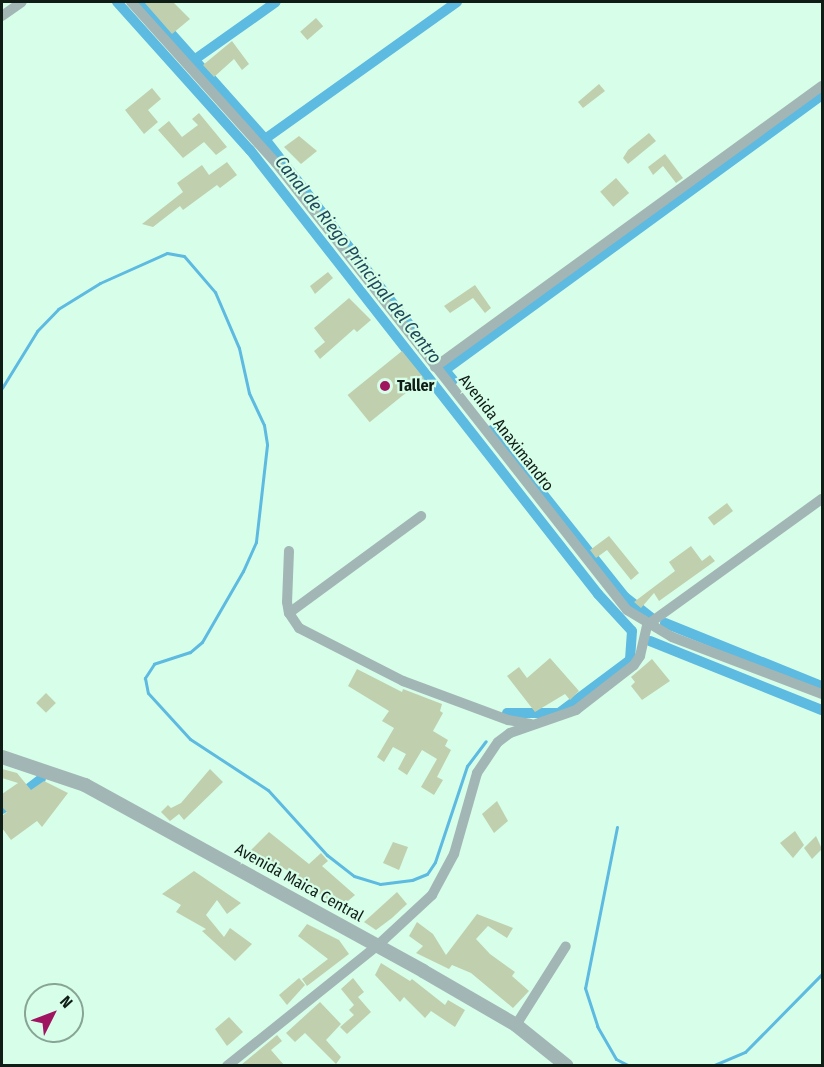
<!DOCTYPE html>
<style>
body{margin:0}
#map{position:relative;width:824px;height:1067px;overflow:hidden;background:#d7fee9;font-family:"Fira Sans Condensed",sans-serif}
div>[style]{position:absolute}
.stream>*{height:3px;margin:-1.5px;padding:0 1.5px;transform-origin:1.5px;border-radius:1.5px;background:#5dbae1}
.canal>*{height:10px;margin:-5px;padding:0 5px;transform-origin:5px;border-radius:5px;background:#5dbae1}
.building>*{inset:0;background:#c0d0ae;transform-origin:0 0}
.minor>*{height:10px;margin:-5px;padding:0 5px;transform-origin:5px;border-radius:5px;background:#a2b6b5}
.tertiary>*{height:14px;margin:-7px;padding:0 7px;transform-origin:7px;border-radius:7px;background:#a2b6b5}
.dots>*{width:16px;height:16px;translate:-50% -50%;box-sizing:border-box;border:3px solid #d7fee9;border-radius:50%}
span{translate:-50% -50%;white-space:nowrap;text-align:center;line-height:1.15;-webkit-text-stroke:4.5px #d7fee9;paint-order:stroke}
.poi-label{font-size:16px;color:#0f1d16;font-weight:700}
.left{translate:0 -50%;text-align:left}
.street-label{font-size:16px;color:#0f1d16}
.water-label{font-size:18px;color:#20495a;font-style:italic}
.frame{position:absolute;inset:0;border:3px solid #0f1d16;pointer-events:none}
.north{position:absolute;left:24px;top:983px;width:60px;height:60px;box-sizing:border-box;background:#d7fee9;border:2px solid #87a495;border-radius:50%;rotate:48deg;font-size:16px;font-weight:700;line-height:24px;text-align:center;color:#0f1d16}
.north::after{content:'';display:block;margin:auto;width:21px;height:27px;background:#a01560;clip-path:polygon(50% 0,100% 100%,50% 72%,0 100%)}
</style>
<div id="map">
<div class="stream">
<div style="left:2px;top:388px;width:67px;rotate:-58.4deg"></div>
<div style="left:37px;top:331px;width:30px;rotate:-46deg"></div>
<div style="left:58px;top:309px;width:49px;rotate:-31.8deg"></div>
<div style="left:100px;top:283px;width:73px;rotate:-24.1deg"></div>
<div style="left:167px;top:253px;width:17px;rotate:10deg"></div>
<div style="left:184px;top:256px;width:48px;rotate:49.3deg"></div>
<div style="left:215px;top:292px;width:61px;rotate:66.8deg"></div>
<div style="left:239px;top:348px;width:46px;rotate:77.5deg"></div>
<div style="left:249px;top:393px;width:35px;rotate:65deg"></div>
<div style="left:264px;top:425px;width:20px;rotate:81deg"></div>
<div style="left:267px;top:445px;width:98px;rotate:96.5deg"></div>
<div style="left:256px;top:542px;width:32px;rotate:114deg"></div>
<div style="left:243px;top:571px;width:82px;rotate:120deg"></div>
<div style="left:202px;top:642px;width:16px;rotate:140deg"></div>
<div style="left:190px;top:652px;width:38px;rotate:162deg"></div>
<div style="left:154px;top:664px;width:17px;rotate:123deg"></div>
<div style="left:145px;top:678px;width:15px;rotate:79deg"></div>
<div style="left:148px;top:693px;width:62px;rotate:47.6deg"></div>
<div style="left:190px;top:739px;width:93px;rotate:33.2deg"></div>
<div style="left:268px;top:790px;width:88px;rotate:47.8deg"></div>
<div style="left:327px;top:855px;width:34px;rotate:38deg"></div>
<div style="left:354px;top:876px;width:27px;rotate:17deg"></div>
<div style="left:380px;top:884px;width:32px;rotate:-7deg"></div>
<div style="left:412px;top:880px;width:16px;rotate:-22deg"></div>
<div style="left:427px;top:874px;width:14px;rotate:-56deg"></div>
<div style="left:435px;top:862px;width:101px;rotate:-71.6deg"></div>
<div style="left:467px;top:766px;width:31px;rotate:-53deg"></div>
<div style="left:617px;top:827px;width:164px;rotate:101.2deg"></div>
<div style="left:585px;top:988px;width:40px;rotate:72deg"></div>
<div style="left:597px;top:1026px;width:38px;rotate:60deg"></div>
<div style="left:616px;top:1059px;width:16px;rotate:27deg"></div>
<div style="left:712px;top:1066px;width:36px;rotate:-23deg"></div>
<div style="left:745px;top:1052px;width:110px;rotate:-45.4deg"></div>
</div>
<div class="canal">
<div style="left:117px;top:2px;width:199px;rotate:48.1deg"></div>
<div style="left:250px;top:150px;width:564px;rotate:51.91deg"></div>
<div style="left:598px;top:594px;width:50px;rotate:47.4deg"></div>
<div style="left:632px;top:631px;width:29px;rotate:94deg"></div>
<div style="left:630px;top:660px;width:89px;rotate:143.3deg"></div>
<div style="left:559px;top:713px;width:52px;rotate:180deg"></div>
<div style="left:143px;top:2px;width:183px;rotate:48.3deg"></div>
<div style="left:265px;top:139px;width:239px;rotate:52.1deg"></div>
<div style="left:194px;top:60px;width:100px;rotate:-35.3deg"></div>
<div style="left:265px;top:139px;width:236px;rotate:-35.5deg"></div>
<div style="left:453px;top:380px;width:13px;rotate:-129deg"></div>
<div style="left:445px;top:370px;width:467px;rotate:-36.1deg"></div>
<div style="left:492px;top:430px;width:213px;rotate:51.5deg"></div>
<div style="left:625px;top:597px;width:33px;rotate:38deg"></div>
<div style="left:665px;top:623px;width:169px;rotate:21.9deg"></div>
<div style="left:650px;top:641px;width:185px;rotate:21.9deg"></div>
<div style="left:2px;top:809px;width:49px;rotate:-37.6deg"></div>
</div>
<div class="building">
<div style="clip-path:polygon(144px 2px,173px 2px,190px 19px,172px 34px)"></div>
<div style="left:316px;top:18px;width:11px;height:21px;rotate:49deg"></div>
<div style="clip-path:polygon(232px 41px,249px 64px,242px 70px,234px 59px,214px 77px,203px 65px)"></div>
<div style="clip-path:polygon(599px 84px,605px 91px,583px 108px,578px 102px)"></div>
<div style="clip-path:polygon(152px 88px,161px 99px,148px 110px,158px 122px,144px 134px,125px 110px)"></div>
<div style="clip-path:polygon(199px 113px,227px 147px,216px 155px,204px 142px,183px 158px,158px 130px,169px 121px,182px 137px,198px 125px,192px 119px)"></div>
<div style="clip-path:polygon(649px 133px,656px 141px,628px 164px,623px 158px,628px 150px)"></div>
<div style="clip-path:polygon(299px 136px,317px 151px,301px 164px,284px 147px)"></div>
<div style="clip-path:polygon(665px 154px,683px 178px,676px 183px,663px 166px,653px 175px,648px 167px)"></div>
<div style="clip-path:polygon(227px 162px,237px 175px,220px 188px,217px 185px,183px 210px,180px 206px,153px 227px,142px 224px,183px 192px,177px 183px,202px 165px,209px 175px)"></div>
<div style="left:616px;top:178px;width:20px;height:21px;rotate:49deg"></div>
<div style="clip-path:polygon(328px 272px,333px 278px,315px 294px,310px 286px)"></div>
<div style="clip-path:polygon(475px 285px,491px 308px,485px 313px,473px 298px,450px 313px,444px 306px)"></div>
<div style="clip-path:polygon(349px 298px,371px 320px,357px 332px,354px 329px,320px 359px,314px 351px,325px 342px,314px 328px)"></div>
<div style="left:402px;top:351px;width:35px;height:70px;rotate:51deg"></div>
<div style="left:727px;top:503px;width:10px;height:24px;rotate:53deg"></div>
<div style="clip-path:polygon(609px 536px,639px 573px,631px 580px,607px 550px,596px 558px,590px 550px)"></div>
<div style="clip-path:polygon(691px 546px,702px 561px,710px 555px,715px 561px,659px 601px,654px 593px,641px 608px,634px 602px,675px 571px,669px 562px)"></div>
<div style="clip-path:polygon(550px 658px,579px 691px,570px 700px,565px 694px,535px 712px,507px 676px,519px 667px,527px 678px)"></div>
<div style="clip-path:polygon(652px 659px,670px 681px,642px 700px,631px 686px,635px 682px,631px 677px)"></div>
<div style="clip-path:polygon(357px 669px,402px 692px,403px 689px,442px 704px,440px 711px,443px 713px,433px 731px,448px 740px,445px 746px,451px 750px,437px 777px,443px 780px,434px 795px,421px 787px,437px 759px,422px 750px,407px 775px,398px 769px,406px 754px,393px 747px,384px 762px,377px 757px,394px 728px,382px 721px,389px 711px,348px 686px)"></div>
<div style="left:46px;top:693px;width:14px;height:14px;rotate:45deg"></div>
<div style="clip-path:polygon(2px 769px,17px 773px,31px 790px,44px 781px,68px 793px,42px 827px,37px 821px,11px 840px,2px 828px,2px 816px,7px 812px,2px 807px,2px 794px,18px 783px,2px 778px)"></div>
<div style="clip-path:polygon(210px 769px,223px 782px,184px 820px,179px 814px,170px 821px,161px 812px,168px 805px,171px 808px,181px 803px)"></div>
<div style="clip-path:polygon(497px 801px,508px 821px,494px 833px,482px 814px)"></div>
<div style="clip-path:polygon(795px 831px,804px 845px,793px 858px,780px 843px)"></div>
<div style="clip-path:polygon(269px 832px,309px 864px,321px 853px,328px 861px,322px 866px,355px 895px,341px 907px,314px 891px,310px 895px,291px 885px,284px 876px,290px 872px,268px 859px,265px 865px,246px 855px)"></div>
<div style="clip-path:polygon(816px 836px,822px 849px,812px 859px,804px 848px)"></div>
<div style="clip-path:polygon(393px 842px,408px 847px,399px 870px,383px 863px)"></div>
<div style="clip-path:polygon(194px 871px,241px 903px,227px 914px,217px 900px,206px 915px,224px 937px,230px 928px,252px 944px,235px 961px,202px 931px,206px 929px,176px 912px,181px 905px,162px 894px)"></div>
<div style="clip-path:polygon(397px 892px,407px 904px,392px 918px,376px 930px,364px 922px)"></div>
<div style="clip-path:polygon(477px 914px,513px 928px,507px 938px,488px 926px,476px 939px,490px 954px,515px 972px,512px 976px,529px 991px,513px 1008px,471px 973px,452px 965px,449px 969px,416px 953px,423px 946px,409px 936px,417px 922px,433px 934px,446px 955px)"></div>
<div style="clip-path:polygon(307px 924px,339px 940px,349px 954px,307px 986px,302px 979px,328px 959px,298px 936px)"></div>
<div style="clip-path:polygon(381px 963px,410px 981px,412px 979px,445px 1005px,448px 1000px,465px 1010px,455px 1027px,431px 1011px,425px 1018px,404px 997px,400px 1002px,375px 975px)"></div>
<div style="clip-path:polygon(299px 978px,305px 985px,287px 1005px,279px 995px)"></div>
<div style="clip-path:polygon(353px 978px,364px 992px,358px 997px,371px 1012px,347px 1034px,340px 1027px,354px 1015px,349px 1010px,354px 1005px,341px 989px)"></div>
<div style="clip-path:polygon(320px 1002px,341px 1024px,326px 1040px,341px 1057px,336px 1064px,305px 1033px,295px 1042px,286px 1033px)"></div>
<div style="clip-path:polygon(229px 1017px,243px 1032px,227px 1046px,215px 1029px)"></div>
<div style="clip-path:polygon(277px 1035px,282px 1041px,271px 1050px,284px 1065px,241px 1065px)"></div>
</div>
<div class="minor">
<div style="left:131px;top:2px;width:217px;rotate:48deg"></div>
<div style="left:276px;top:163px;width:568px;rotate:51.86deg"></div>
<div style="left:627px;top:610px;width:52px;rotate:31deg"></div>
<div style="left:672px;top:637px;width:160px;rotate:20.8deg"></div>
<div style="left:2px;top:16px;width:24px;rotate:-35deg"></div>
<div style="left:435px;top:367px;width:478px;rotate:-36deg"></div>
<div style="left:289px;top:551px;width:51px;rotate:92.2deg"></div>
<div style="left:287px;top:602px;width:11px;rotate:80deg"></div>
<div style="left:289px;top:613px;width:18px;rotate:56deg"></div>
<div style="left:299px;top:628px;width:117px;rotate:27deg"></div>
<div style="left:403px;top:681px;width:112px;rotate:20.4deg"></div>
<div style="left:508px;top:720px;width:23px;rotate:10deg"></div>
<div style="left:289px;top:613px;width:164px;rotate:-36.3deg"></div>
<div style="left:516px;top:1025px;width:93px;rotate:-57.7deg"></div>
<div style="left:227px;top:1066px;width:193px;rotate:-38.7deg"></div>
<div style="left:378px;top:945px;width:74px;rotate:-42.8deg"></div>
<div style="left:432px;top:895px;width:47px;rotate:-61.8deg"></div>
<div style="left:454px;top:854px;width:84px;rotate:-74.1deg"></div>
<div style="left:477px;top:773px;width:37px;rotate:-56deg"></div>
<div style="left:498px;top:742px;width:15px;rotate:-37deg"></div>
<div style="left:510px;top:733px;width:70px;rotate:-19.2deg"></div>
<div style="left:576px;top:710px;width:73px;rotate:-37.8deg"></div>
<div style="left:634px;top:665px;width:11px;rotate:-56deg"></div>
<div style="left:640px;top:656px;width:32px;rotate:-77deg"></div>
<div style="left:647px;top:625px;width:216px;rotate:-35.8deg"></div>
</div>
<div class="tertiary">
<div style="left:2px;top:757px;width:88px;rotate:18.6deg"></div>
<div style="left:85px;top:785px;width:386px;rotate:28.8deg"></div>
<div style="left:423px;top:971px;width:108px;rotate:30.1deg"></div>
<div style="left:516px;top:1025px;width:65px;rotate:38.8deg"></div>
</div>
<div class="dots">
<div style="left:385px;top:386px;background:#a01560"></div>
</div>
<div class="poi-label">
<span class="left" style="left:397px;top:386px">Taller</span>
</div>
<div class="street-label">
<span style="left:506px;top:433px;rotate:52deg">Avenida Anaximandro</span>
<span style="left:299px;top:883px;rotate:29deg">Avenida Maica Central</span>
</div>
<div class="water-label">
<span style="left:358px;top:260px;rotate:52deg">Canal de Riego Principal del Centro</span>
</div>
<div class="frame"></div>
<div class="north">N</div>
</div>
